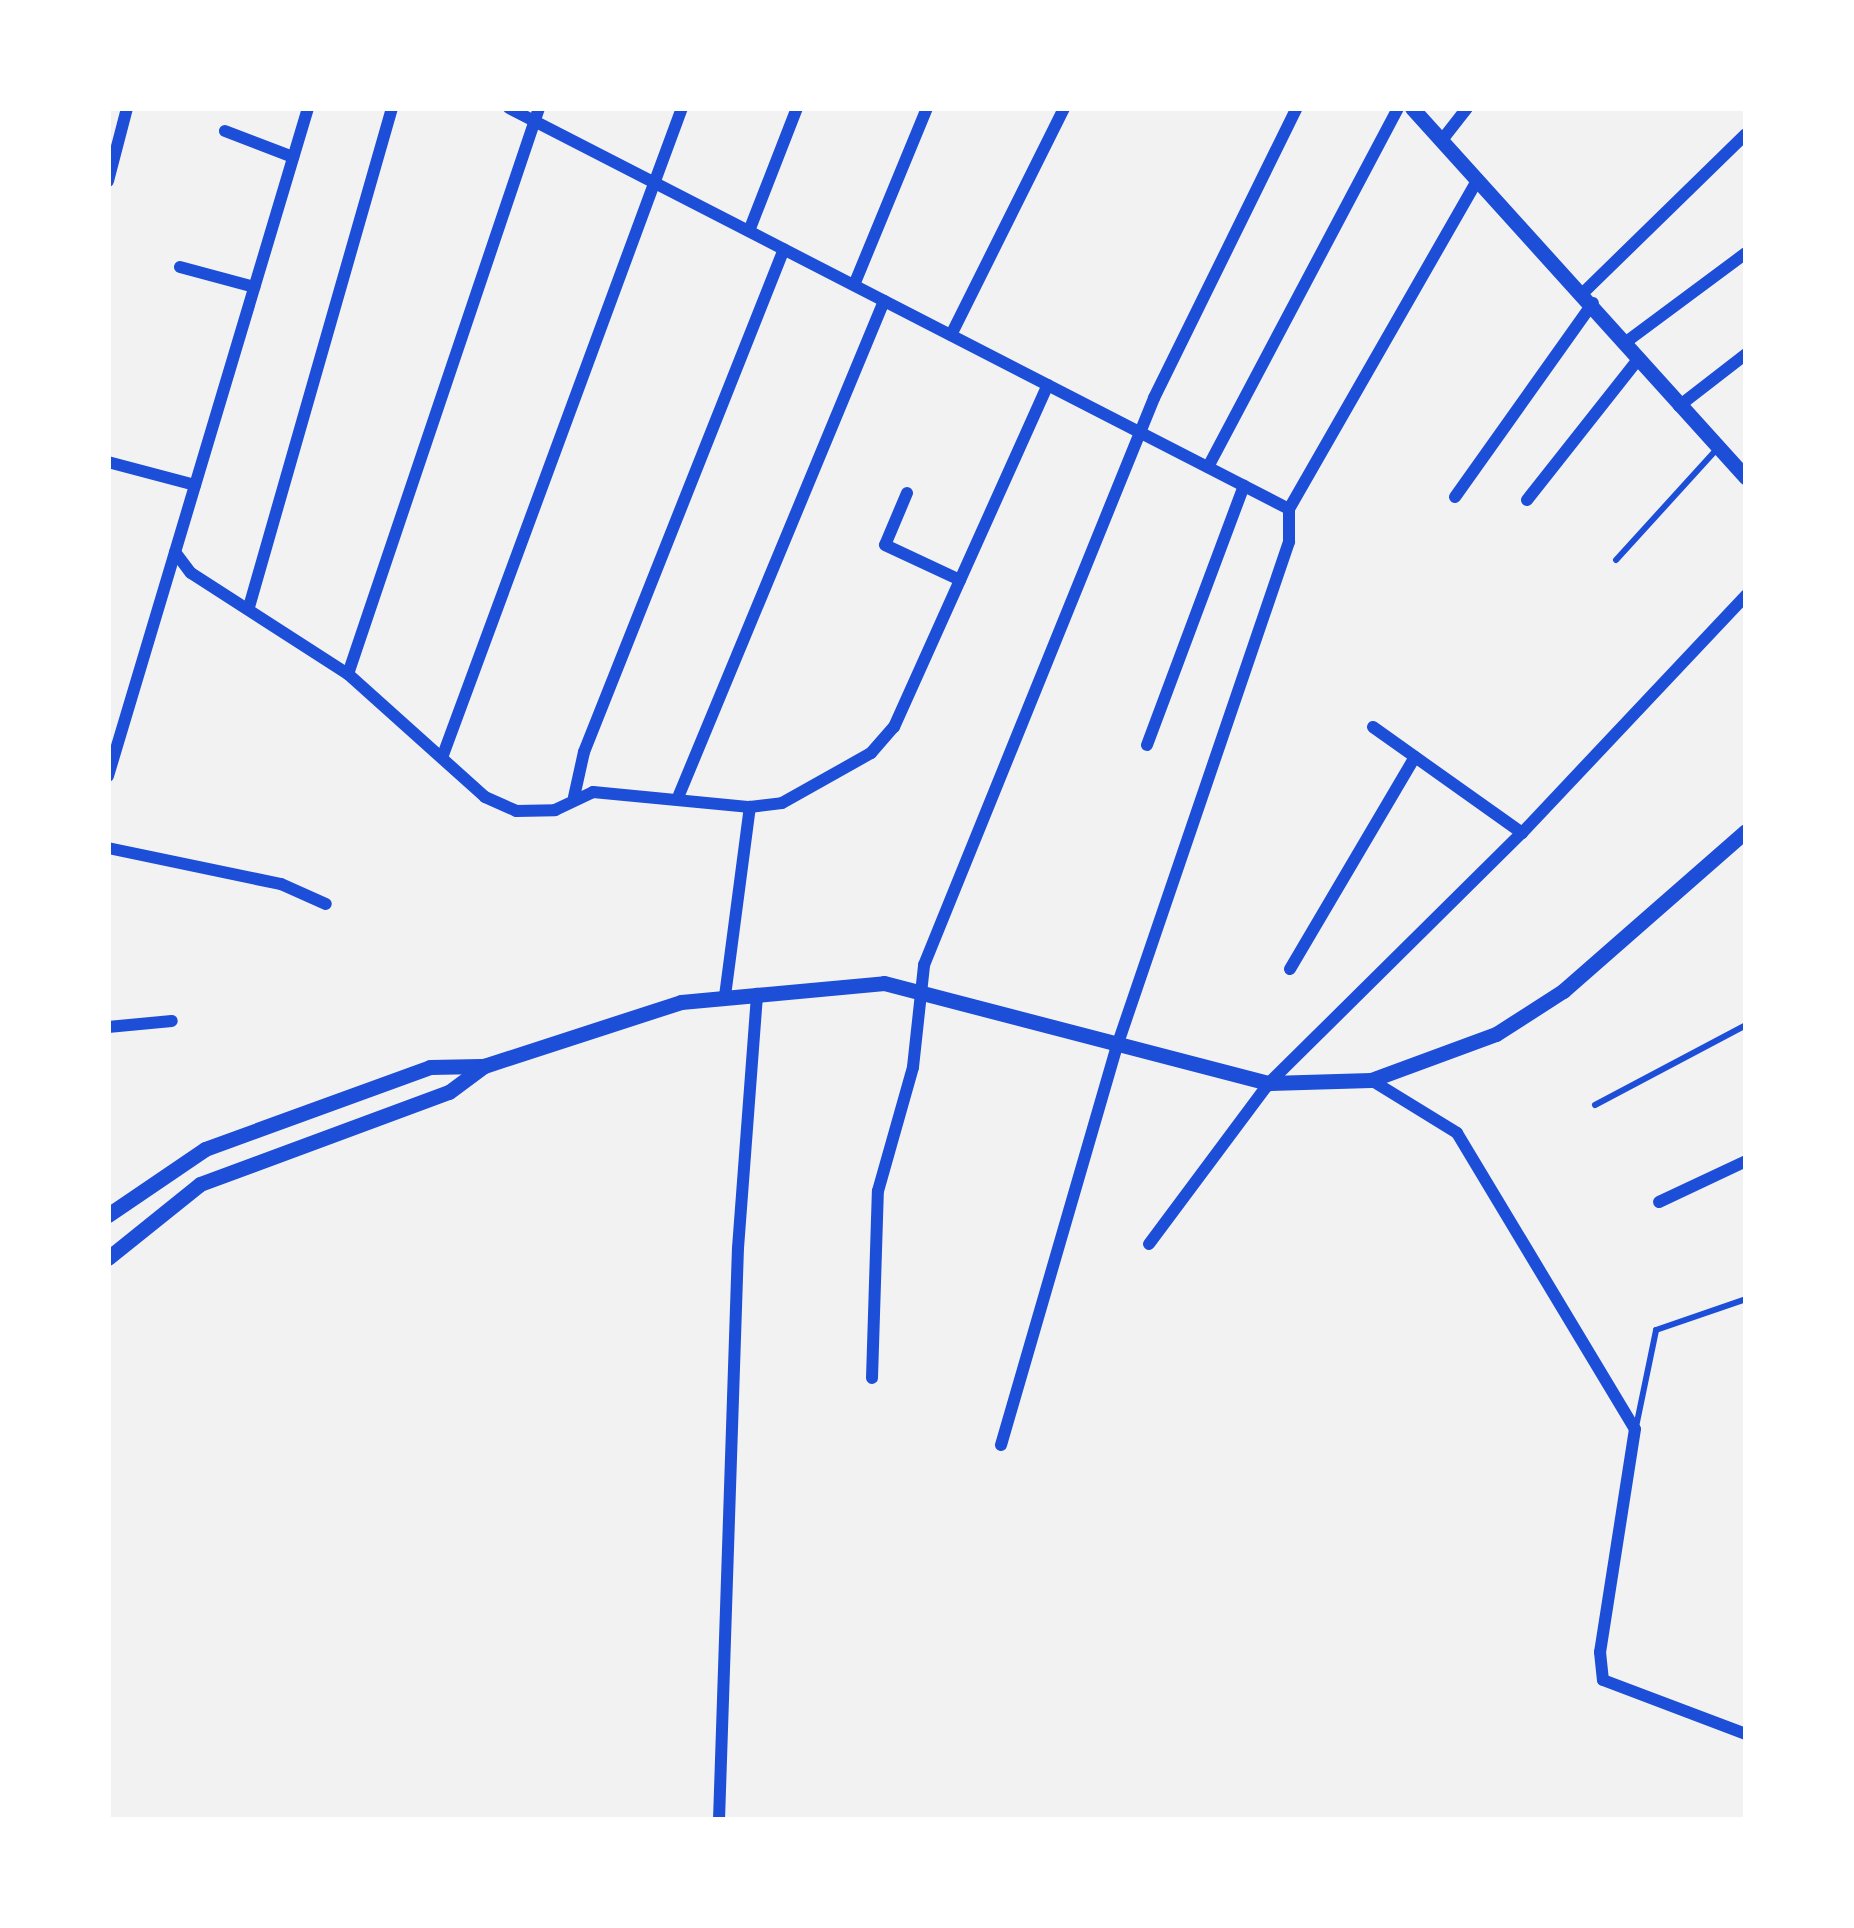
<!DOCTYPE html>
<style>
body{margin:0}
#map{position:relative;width:1854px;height:1928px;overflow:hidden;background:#f2f2f2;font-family:"Roboto Condensed",sans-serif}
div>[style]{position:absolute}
.service>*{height:6px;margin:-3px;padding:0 3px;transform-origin:3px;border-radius:3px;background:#1d4ed8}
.minor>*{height:12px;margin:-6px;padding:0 6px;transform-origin:6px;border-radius:6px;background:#1d4ed8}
.tertiary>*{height:15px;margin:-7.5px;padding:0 7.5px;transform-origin:7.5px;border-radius:7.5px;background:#1d4ed8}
span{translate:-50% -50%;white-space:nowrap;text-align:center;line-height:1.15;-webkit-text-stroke:12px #fff;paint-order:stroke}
.frame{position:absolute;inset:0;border:111px solid #fff;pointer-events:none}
</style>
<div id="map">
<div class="service">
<div style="left:1616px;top:560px;width:149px;rotate:-47.7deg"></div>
<div style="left:1595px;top:1105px;width:171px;rotate:-27.9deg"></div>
<div style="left:1636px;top:1427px;width:99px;rotate:-78.3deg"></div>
<div style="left:1656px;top:1330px;width:95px;rotate:-19deg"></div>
</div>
<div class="minor">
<div style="left:509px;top:108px;width:877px;rotate:27.21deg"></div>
<div style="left:225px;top:131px;width:73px;rotate:20.9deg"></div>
<div style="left:1442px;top:140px;width:41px;rotate:-52deg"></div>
<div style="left:108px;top:181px;width:75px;rotate:-75.4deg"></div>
<div style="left:749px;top:231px;width:132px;rotate:-68.7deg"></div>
<div style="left:180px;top:267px;width:77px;rotate:15.1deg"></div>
<div style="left:854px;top:285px;width:191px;rotate:-67.6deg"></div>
<div style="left:1584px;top:292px;width:226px;rotate:-44.3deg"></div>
<div style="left:951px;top:335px;width:254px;rotate:-63.5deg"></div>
<div style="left:1626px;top:342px;width:149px;rotate:-36.6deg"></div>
<div style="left:1679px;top:406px;width:85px;rotate:-37.8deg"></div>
<div style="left:108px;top:462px;width:90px;rotate:14.8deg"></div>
<div style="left:1208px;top:467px;width:406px;rotate:-62.1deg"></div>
<div style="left:907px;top:493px;width:56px;rotate:112.9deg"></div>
<div style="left:885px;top:545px;width:83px;rotate:25deg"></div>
<div style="left:1455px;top:497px;width:238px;rotate:-54.6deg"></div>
<div style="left:1527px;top:500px;width:181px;rotate:-51.7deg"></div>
<div style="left:1289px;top:509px;width:380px;rotate:-60.2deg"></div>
<div style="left:175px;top:552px;width:26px;rotate:53deg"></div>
<div style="left:191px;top:573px;width:187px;rotate:32.8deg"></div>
<div style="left:348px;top:674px;width:184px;rotate:41.9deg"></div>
<div style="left:485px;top:797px;width:34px;rotate:24deg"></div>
<div style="left:516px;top:811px;width:39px;rotate:-1deg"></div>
<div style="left:555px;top:810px;width:42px;rotate:-25.3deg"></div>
<div style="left:593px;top:792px;width:158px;rotate:5.5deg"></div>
<div style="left:750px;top:807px;width:32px;rotate:-7deg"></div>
<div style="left:782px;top:803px;width:102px;rotate:-29.3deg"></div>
<div style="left:871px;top:753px;width:35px;rotate:-49deg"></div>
<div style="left:894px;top:727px;width:375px;rotate:-65.8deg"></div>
<div style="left:249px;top:607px;width:519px;rotate:-74.01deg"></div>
<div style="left:348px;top:674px;width:597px;rotate:-71.35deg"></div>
<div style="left:1373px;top:727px;width:183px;rotate:35.4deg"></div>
<div style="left:1147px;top:745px;width:277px;rotate:-69.5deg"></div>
<div style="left:443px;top:755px;width:690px;rotate:-69.73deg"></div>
<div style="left:108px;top:776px;width:697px;rotate:-73.33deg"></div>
<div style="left:679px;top:795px;width:535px;rotate:-67.46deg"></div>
<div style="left:574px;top:797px;width:46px;rotate:-77.5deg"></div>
<div style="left:584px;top:752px;width:541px;rotate:-68.32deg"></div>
<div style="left:108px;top:848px;width:177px;rotate:11.8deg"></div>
<div style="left:281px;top:884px;width:49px;rotate:24deg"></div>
<div style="left:1290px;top:969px;width:246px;rotate:-59.5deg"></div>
<div style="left:725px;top:996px;width:191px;rotate:-82.5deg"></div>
<div style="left:108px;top:1027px;width:64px;rotate:-5.4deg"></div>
<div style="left:1371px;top:1080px;width:101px;rotate:31.6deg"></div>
<div style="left:1457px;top:1133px;width:345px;rotate:59deg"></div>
<div style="left:1635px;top:1429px;width:226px;rotate:98.9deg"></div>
<div style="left:1600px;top:1652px;width:28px;rotate:84deg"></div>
<div style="left:1603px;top:1680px;width:153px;rotate:20.7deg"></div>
<div style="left:1659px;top:1202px;width:96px;rotate:-25.2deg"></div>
<div style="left:1149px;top:1244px;width:201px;rotate:-53.3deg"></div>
<div style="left:1269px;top:1083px;width:356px;rotate:-44.7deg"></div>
<div style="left:1522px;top:833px;width:327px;rotate:-46.7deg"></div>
<div style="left:872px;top:1378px;width:187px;rotate:-88.2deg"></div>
<div style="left:878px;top:1191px;width:129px;rotate:-74.2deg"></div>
<div style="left:913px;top:1067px;width:103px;rotate:-83.8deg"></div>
<div style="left:924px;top:965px;width:612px;rotate:-67.92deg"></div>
<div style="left:1154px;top:398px;width:323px;rotate:-63.8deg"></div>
<div style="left:1001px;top:1445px;width:416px;rotate:-73.8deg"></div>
<div style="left:1117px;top:1046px;width:533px;rotate:-71.16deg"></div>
<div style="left:1289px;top:542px;width:33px;rotate:-90deg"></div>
<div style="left:719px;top:1820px;width:572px;rotate:-88.1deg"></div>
<div style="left:738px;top:1248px;width:255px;rotate:-85.7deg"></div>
</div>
<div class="tertiary">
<div style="left:1412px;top:108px;width:498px;rotate:47.9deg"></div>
<div style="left:108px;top:1215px;width:117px;rotate:-34.2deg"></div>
<div style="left:205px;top:1149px;width:239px;rotate:-20deg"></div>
<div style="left:430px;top:1067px;width:51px;rotate:-1.1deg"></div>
<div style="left:108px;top:1258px;width:118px;rotate:-38.8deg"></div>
<div style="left:200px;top:1184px;width:265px;rotate:-20.3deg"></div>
<div style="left:449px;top:1092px;width:44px;rotate:-36.6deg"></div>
<div style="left:484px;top:1066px;width:207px;rotate:-18deg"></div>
<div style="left:681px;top:1002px;width:204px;rotate:-5.3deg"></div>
<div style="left:884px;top:983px;width:398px;rotate:14.6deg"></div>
<div style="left:1269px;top:1083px;width:102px;rotate:-1.7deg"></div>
<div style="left:1371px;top:1080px;width:133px;rotate:-20.2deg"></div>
<div style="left:1496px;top:1034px;width:80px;rotate:-32.7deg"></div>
<div style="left:1563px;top:991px;width:243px;rotate:-41.2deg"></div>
</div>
<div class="frame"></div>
</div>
